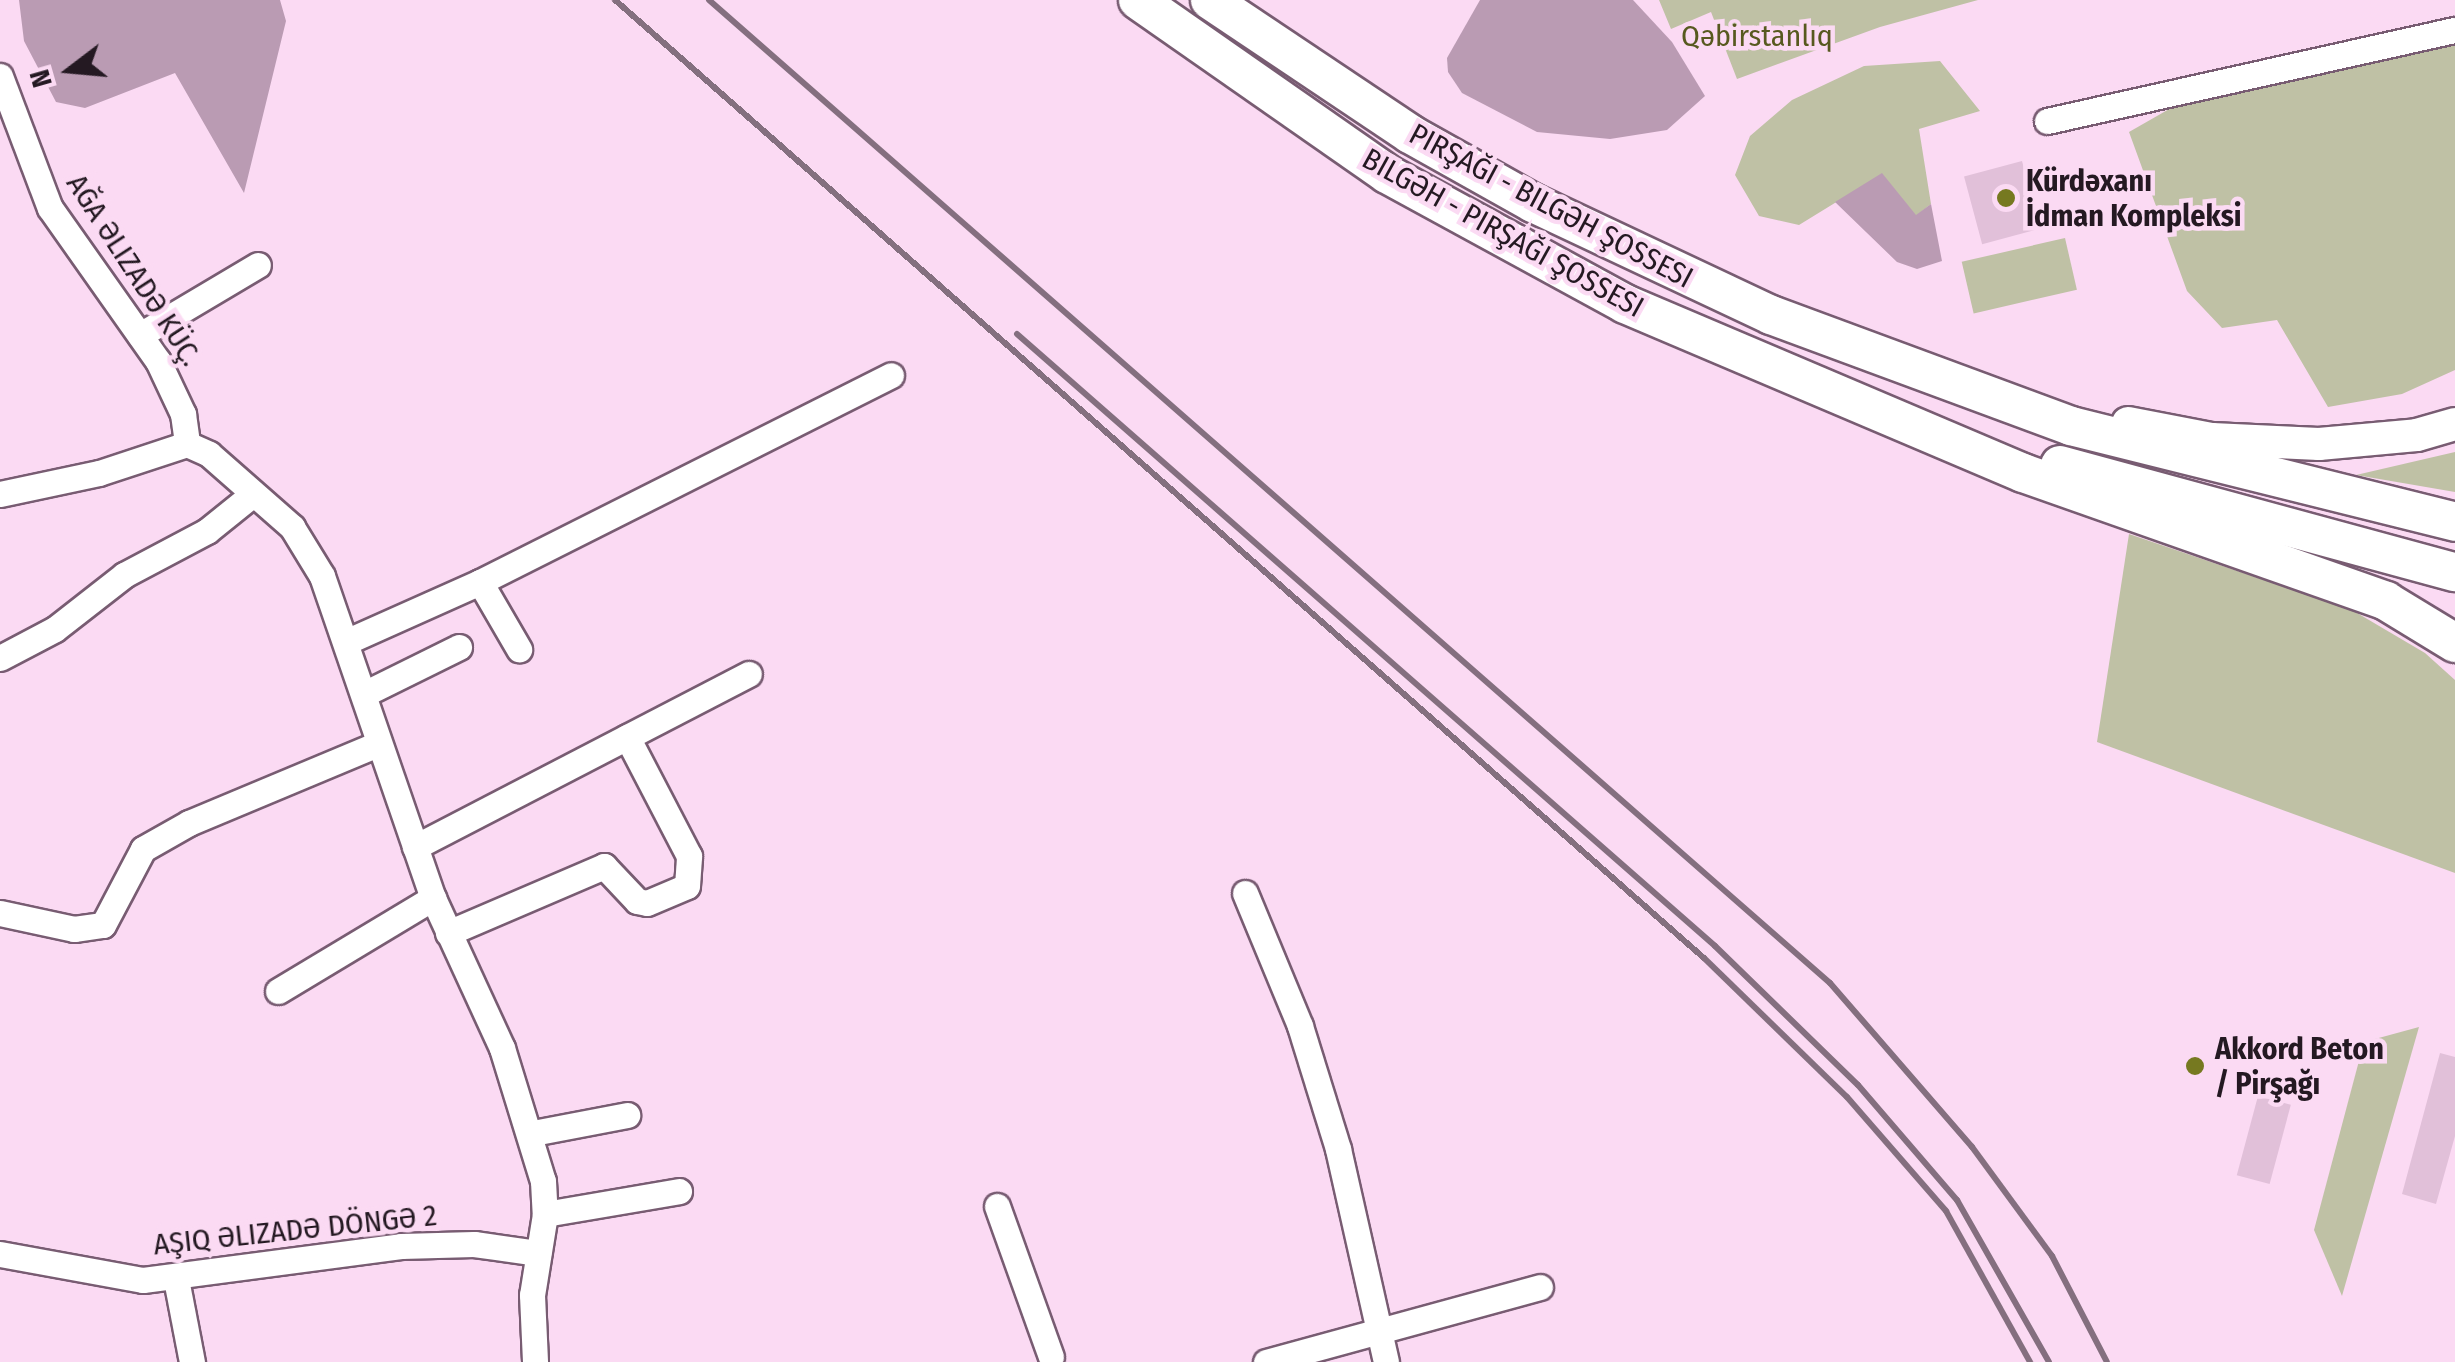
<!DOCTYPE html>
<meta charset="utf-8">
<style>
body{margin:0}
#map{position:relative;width:2455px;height:1362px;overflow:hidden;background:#fbdaf3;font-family:"Fira Sans Condensed",sans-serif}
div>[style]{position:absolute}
.green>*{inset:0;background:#bfc1a5;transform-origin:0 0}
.water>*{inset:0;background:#ba9bb3}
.building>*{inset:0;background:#e1c0d9;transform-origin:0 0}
.roads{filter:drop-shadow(2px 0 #785c72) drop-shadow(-2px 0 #785c72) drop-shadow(0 2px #785c72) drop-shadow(0 -2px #785c72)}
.minor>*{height:25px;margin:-12.5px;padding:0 12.5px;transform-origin:12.5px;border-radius:12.5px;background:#fff}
.major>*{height:32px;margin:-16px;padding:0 16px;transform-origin:16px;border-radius:16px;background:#fff}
.highway>*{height:38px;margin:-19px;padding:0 19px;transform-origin:19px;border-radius:19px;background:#fff}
.rail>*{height:6px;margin:-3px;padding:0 3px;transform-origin:3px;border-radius:3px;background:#846f7f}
.dots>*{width:28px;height:28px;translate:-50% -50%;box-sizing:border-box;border:5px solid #fbdaf3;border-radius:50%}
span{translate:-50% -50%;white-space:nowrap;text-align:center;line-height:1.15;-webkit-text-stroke:9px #fbdaf3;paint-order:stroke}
.park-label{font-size:30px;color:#57591f}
.poi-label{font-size:30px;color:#241922;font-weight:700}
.left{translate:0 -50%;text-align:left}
.street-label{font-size:30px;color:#241922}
.north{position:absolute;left:20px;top:20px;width:100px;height:100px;-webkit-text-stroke:8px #fbdaf3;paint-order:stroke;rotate:254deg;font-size:28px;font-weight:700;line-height:40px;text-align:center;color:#241922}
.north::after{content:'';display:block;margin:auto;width:35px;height:45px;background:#241922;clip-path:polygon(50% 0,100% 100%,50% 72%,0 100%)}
</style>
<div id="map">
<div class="green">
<div style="clip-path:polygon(1659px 0,1978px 0,1880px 27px,1737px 79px,1711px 12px,1671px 29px)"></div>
<div style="clip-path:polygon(2455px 43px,2455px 370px,2402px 394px,2328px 407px,2277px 320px,2222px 328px,2187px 291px,2129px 132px,2171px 108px)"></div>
<div style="clip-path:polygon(1940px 61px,1980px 111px,1919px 129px,1931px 204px,1916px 216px,1882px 174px,1799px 225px,1759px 216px,1735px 175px,1750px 136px,1792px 100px,1864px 66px)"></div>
<div style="left:2065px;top:238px;width:53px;height:106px;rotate:77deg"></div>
<div style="clip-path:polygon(2455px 452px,2455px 492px,2356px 475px)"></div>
<div style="clip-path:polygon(2129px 534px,2352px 610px,2425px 653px,2455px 680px,2455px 873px,2097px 742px)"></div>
<div style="clip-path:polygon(2419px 1027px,2342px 1296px,2314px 1230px,2364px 1042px)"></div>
</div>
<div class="water">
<div style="clip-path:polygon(19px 0,280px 0,286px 21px,244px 193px,175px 73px,85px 108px,56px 102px,24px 41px)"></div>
<div style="clip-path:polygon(1480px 0,1633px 0,1672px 42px,1705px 96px,1667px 130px,1610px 139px,1537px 132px,1462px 93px,1448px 72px,1447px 58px)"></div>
<div style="clip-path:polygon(1882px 173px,1916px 215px,1931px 204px,1942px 261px,1917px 269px,1897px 262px,1835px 202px)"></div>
</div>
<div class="building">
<div style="left:2022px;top:161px;width:70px;height:60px;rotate:75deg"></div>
<div style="clip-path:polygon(2440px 1053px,2455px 1057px,2455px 1136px,2436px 1204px,2402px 1194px)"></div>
<div style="left:2258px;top:1096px;width:34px;height:82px;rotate:15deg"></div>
</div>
<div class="roads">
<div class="minor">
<div style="left:0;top:76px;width:141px;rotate:69.3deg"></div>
<div style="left:50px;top:208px;width:187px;rotate:54.8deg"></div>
<div style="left:158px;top:361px;width:59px;rotate:64.7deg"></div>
<div style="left:183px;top:414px;width:30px;rotate:82deg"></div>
<div style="left:2047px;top:121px;width:418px;rotate:-12.6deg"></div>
<div style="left:140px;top:335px;width:137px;rotate:-30.7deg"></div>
<div style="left:187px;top:444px;width:24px;rotate:24deg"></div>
<div style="left:209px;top:454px;width:111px;rotate:41.3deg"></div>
<div style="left:292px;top:527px;width:57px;rotate:58.5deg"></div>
<div style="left:322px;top:576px;width:341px;rotate:71deg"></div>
<div style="left:433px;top:898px;width:165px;rotate:65.3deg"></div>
<div style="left:502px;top:1048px;width:139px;rotate:72.9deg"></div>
<div style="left:543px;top:1181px;width:33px;rotate:87deg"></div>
<div style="left:545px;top:1214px;width:82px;rotate:99.1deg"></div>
<div style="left:532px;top:1295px;width:67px;rotate:87.4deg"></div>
<div style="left:0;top:494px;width:101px;rotate:-12deg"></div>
<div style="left:99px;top:473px;width:93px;rotate:-18.2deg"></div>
<div style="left:480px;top:582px;width:78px;rotate:59.8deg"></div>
<div style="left:348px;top:641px;width:145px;rotate:-24.1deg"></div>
<div style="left:480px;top:582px;width:460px;rotate:-26.7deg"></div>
<div style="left:0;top:658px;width:62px;rotate:-27.8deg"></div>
<div style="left:55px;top:629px;width:88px;rotate:-38deg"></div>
<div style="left:124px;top:575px;width:94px;rotate:-27.9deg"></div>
<div style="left:207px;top:531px;width:59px;rotate:-38.8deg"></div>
<div style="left:364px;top:694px;width:106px;rotate:-26.3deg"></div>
<div style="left:415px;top:847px;width:376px;rotate:-27.4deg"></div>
<div style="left:1245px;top:893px;width:144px;rotate:67.5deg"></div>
<div style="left:1300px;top:1026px;width:129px;rotate:72.8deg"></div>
<div style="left:1338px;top:1149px;width:218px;rotate:77.3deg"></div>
<div style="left:0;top:913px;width:76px;rotate:12.2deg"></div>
<div style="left:74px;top:929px;width:29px;rotate:-8deg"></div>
<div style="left:103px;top:925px;width:86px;rotate:-62.2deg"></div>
<div style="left:143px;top:849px;width:53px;rotate:-29.5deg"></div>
<div style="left:189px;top:823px;width:205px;rotate:-22.7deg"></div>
<div style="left:448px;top:933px;width:170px;rotate:-23.2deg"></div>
<div style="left:604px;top:866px;width:48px;rotate:46.7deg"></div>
<div style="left:637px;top:901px;width:10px;rotate:11deg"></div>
<div style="left:647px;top:903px;width:43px;rotate:-23deg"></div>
<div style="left:687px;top:886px;width:30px;rotate:-86deg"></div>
<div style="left:689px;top:856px;width:134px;rotate:-117.5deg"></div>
<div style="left:278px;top:991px;width:181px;rotate:-31deg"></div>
<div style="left:533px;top:1133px;width:96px;rotate:-10.8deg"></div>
<div style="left:997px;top:1206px;width:160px;rotate:70.3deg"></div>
<div style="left:545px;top:1214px;width:136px;rotate:-9.7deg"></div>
<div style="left:0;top:1254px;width:145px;rotate:10.3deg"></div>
<div style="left:143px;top:1280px;width:260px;rotate:-7.5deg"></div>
<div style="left:401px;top:1246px;width:73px;rotate:-1.6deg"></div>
<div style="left:474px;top:1244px;width:65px;rotate:8deg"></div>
<div style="left:176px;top:1279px;width:85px;rotate:79.1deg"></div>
<div style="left:1266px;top:1362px;width:284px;rotate:-15.3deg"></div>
</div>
<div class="major">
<div style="left:2128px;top:423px;width:86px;rotate:10.8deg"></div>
<div style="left:2212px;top:439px;width:107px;rotate:2.7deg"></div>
<div style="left:2319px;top:444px;width:98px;rotate:-5.2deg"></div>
<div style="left:2417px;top:435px;width:40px;rotate:-16deg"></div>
</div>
<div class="highway">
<div style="left:1138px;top:0;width:304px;rotate:34.9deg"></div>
<div style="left:1387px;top:174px;width:271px;rotate:28.6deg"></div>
<div style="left:1625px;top:304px;width:432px;rotate:23deg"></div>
<div style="left:2023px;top:473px;width:385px;rotate:19.4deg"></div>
<div style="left:2386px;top:601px;width:81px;rotate:31.3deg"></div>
<div style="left:1210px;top:0;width:241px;rotate:33.8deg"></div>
<div style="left:1410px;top:134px;width:141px;rotate:29.3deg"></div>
<div style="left:1533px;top:203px;width:263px;rotate:25.2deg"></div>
<div style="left:1771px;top:315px;width:320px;rotate:20.3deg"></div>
<div style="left:2071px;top:426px;width:396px;rotate:14deg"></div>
<div style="left:2060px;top:465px;width:409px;rotate:15.2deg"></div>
</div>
</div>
<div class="rail">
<div style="left:615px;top:0;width:1450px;rotate:41.34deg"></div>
<div style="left:1704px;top:958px;width:199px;rotate:44.2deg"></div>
<div style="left:1847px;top:1097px;width:151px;rotate:49deg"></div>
<div style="left:1946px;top:1211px;width:173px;rotate:60.9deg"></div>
<div style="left:709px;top:0;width:1491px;rotate:41.25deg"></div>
<div style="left:1830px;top:983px;width:217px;rotate:49.1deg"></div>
<div style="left:1972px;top:1147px;width:135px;rotate:53.7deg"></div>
<div style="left:2052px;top:1256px;width:119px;rotate:62.6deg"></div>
<div style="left:1017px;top:334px;width:928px;rotate:41.24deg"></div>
<div style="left:1715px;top:946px;width:199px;rotate:44.2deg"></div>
<div style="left:1858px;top:1085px;width:152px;rotate:49.3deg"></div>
<div style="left:1957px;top:1200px;width:186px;rotate:60.4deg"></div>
</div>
<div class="dots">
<div style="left:2006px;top:198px;background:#767920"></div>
<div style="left:2195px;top:1066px;background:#767920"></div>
</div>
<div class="park-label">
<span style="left:1757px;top:36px">Qəbirstanlıq</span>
</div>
<div class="poi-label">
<span class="left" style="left:2026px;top:198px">Kürdəxanı<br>İdman Kompleksi</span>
<span class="left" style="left:2215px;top:1066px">Akkord Beton<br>/ Pirşağı</span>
</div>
<div class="street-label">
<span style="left:1551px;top:206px;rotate:28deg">PIRŞAĞI - BILGƏH ŞOSSESI</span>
<span style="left:1503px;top:233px;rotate:29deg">BILGƏH - PIRŞAĞI ŞOSSESI</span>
<span style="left:134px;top:270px;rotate:57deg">AĞA ƏLIZADƏ KÜÇ.</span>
<span style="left:295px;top:1230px;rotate:-6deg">AŞIQ ƏLIZADƏ DÖNGƏ 2</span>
</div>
<div class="north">N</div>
</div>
